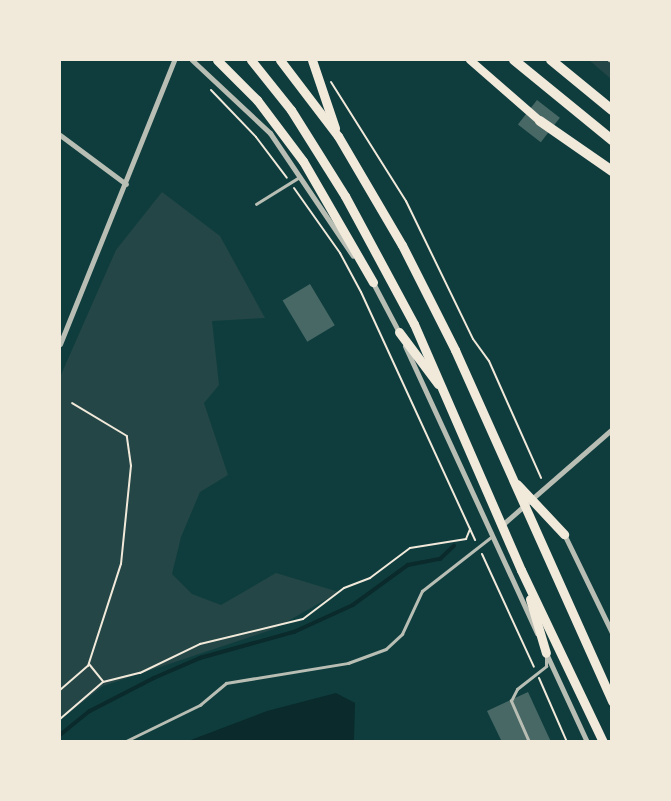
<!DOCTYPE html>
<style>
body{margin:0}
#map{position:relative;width:671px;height:801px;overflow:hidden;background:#0f3d3e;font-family:"Roboto Condensed",sans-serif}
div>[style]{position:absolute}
.green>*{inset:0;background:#244646}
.water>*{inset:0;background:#0a2a2b}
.stream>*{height:3.5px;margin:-1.75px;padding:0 1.75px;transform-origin:1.75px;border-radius:1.75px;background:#0a2a2b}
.building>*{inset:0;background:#486865;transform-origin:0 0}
.path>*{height:2px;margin:-1px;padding:0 1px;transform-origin:1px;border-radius:1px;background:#f1e9da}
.service>*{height:2.5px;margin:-1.25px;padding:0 1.25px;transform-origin:1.25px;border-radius:1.25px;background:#b8beb3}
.minor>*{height:5px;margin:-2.5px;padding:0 2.5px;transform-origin:2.5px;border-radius:2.5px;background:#b8beb3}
.secondary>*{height:8px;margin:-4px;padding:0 4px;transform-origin:4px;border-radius:4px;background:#f1e9da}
.primary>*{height:9px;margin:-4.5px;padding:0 4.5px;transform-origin:4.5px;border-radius:4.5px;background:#f1e9da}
.motorway>*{height:10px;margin:-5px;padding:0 5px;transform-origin:5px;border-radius:5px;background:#f1e9da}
span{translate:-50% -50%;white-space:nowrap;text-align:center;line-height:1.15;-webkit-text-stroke:7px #f1e9da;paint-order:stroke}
.frame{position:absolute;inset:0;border:61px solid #f1e9da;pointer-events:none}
</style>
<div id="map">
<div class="green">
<div style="clip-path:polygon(589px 60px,611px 60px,611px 79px)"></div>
<div style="clip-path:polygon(162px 192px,220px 236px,265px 318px,212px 321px,219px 385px,204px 403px,228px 475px,200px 492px,181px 537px,172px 574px,192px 594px,221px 605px,276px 573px,339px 592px,274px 629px,103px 686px,60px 720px,60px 377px,116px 250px)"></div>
</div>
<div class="water">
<div style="clip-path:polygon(336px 693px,355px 703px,354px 741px,188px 741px,267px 711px)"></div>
</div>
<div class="stream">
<div style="left:60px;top:735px;width:38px;rotate:-39deg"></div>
<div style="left:90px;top:711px;width:72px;rotate:-27.3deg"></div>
<div style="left:154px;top:678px;width:50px;rotate:-23.5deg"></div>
<div style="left:200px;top:658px;width:98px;rotate:-15.5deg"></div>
<div style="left:294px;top:632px;width:65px;rotate:-24.6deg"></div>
<div style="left:353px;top:605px;width:68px;rotate:-36deg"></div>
<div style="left:408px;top:565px;width:33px;rotate:-11deg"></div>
<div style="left:440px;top:559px;width:19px;rotate:-43deg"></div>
</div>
<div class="building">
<div style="left:537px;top:100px;width:29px;height:31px;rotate:38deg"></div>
<div style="left:310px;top:284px;width:48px;height:32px;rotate:59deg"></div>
<div style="clip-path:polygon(528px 692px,551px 742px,502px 742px,487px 711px)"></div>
</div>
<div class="path">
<div style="left:331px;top:82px;width:141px;rotate:57.8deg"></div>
<div style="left:406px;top:201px;width:153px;rotate:64.1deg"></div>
<div style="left:473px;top:339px;width:27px;rotate:54deg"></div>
<div style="left:489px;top:361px;width:128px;rotate:66deg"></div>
<div style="left:211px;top:90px;width:65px;rotate:46.2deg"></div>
<div style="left:256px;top:137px;width:51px;rotate:52.9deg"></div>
<div style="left:294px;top:188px;width:80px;rotate:54.7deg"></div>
<div style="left:340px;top:253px;width:44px;rotate:61.7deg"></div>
<div style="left:361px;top:292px;width:273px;rotate:65.3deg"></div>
<div style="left:482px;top:554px;width:124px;rotate:65.3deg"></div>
<div style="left:89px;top:664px;width:22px;rotate:51deg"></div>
<div style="left:539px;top:678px;width:70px;rotate:66.4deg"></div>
<div style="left:60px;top:690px;width:37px;rotate:-41deg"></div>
<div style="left:88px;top:666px;width:107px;rotate:-72.1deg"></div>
<div style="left:121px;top:564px;width:99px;rotate:-84.2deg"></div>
<div style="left:131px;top:466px;width:30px;rotate:-98deg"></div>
<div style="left:127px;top:436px;width:64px;rotate:-149deg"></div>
<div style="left:60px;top:719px;width:57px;rotate:-40.7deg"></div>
<div style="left:103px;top:682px;width:38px;rotate:-14deg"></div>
<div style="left:140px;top:673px;width:67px;rotate:-25.8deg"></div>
<div style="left:200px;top:644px;width:106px;rotate:-13.6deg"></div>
<div style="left:303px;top:619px;width:51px;rotate:-37.1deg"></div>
<div style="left:344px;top:588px;width:28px;rotate:-21deg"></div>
<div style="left:370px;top:578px;width:50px;rotate:-36.9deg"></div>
<div style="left:410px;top:548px;width:57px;rotate:-9.1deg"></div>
<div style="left:466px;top:539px;width:11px;rotate:-68deg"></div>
</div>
<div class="service">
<div style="left:609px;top:60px;width:3px;rotate:18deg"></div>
<div style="left:256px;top:204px;width:49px;rotate:-31.8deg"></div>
<div style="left:124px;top:742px;width:85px;rotate:-26deg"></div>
<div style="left:200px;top:705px;width:34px;rotate:-40deg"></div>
<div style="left:226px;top:683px;width:124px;rotate:-9.3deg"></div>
<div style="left:348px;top:663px;width:40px;rotate:-20.2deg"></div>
<div style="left:386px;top:649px;width:22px;rotate:-43deg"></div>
<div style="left:402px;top:634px;width:47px;rotate:-65.1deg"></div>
<div style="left:422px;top:591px;width:88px;rotate:-38deg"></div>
<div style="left:529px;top:742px;width:45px;rotate:-113.7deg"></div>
<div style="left:511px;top:701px;width:13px;rotate:-63deg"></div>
<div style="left:517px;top:689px;width:37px;rotate:-38deg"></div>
<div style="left:546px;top:666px;width:9px;rotate:-90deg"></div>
</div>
<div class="minor">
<div style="left:192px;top:60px;width:107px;rotate:43.1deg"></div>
<div style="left:270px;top:133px;width:148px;rotate:56deg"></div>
<div style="left:60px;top:135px;width:82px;rotate:36.6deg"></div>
<div style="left:372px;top:281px;width:60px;rotate:62.2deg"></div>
<div style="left:60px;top:344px;width:306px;rotate:-68.1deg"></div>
<div style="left:405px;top:346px;width:316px;rotate:65.3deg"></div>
<div style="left:502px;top:525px;width:146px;rotate:-41.1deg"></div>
<div style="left:564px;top:534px;width:110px;rotate:64.1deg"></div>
<div style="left:545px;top:651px;width:100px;rotate:65.2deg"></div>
</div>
<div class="secondary">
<div style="left:470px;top:60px;width:93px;rotate:41.1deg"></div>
</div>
<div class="primary">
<div style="left:217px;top:60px;width:57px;rotate:45deg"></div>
<div style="left:257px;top:100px;width:76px;rotate:53deg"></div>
<div style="left:303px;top:161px;width:140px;rotate:60deg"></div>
<div style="left:251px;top:60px;width:64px;rotate:51.3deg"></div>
<div style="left:291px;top:110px;width:102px;rotate:57.9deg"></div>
<div style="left:345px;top:196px;width:145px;rotate:61.7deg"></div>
<div style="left:414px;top:324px;width:268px;rotate:66.5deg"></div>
<div style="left:521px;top:570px;width:191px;rotate:64.5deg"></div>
<div style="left:280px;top:60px;width:96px;rotate:52.7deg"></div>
<div style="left:338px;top:136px;width:126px;rotate:59.6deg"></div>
<div style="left:402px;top:245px;width:118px;rotate:63.2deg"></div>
<div style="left:455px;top:350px;width:385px;rotate:65.9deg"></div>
<div style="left:312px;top:60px;width:72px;rotate:71.3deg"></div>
<div style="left:399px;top:332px;width:65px;rotate:53.1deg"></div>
<div style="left:517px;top:484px;width:69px;rotate:46.8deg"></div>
<div style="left:530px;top:599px;width:56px;rotate:73.5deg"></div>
</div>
<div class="motorway">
<div style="left:514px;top:60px;width:127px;rotate:39.2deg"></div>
<div style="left:551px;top:60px;width:79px;rotate:39.3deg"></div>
<div style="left:540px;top:121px;width:88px;rotate:34.8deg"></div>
</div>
<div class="frame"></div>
</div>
